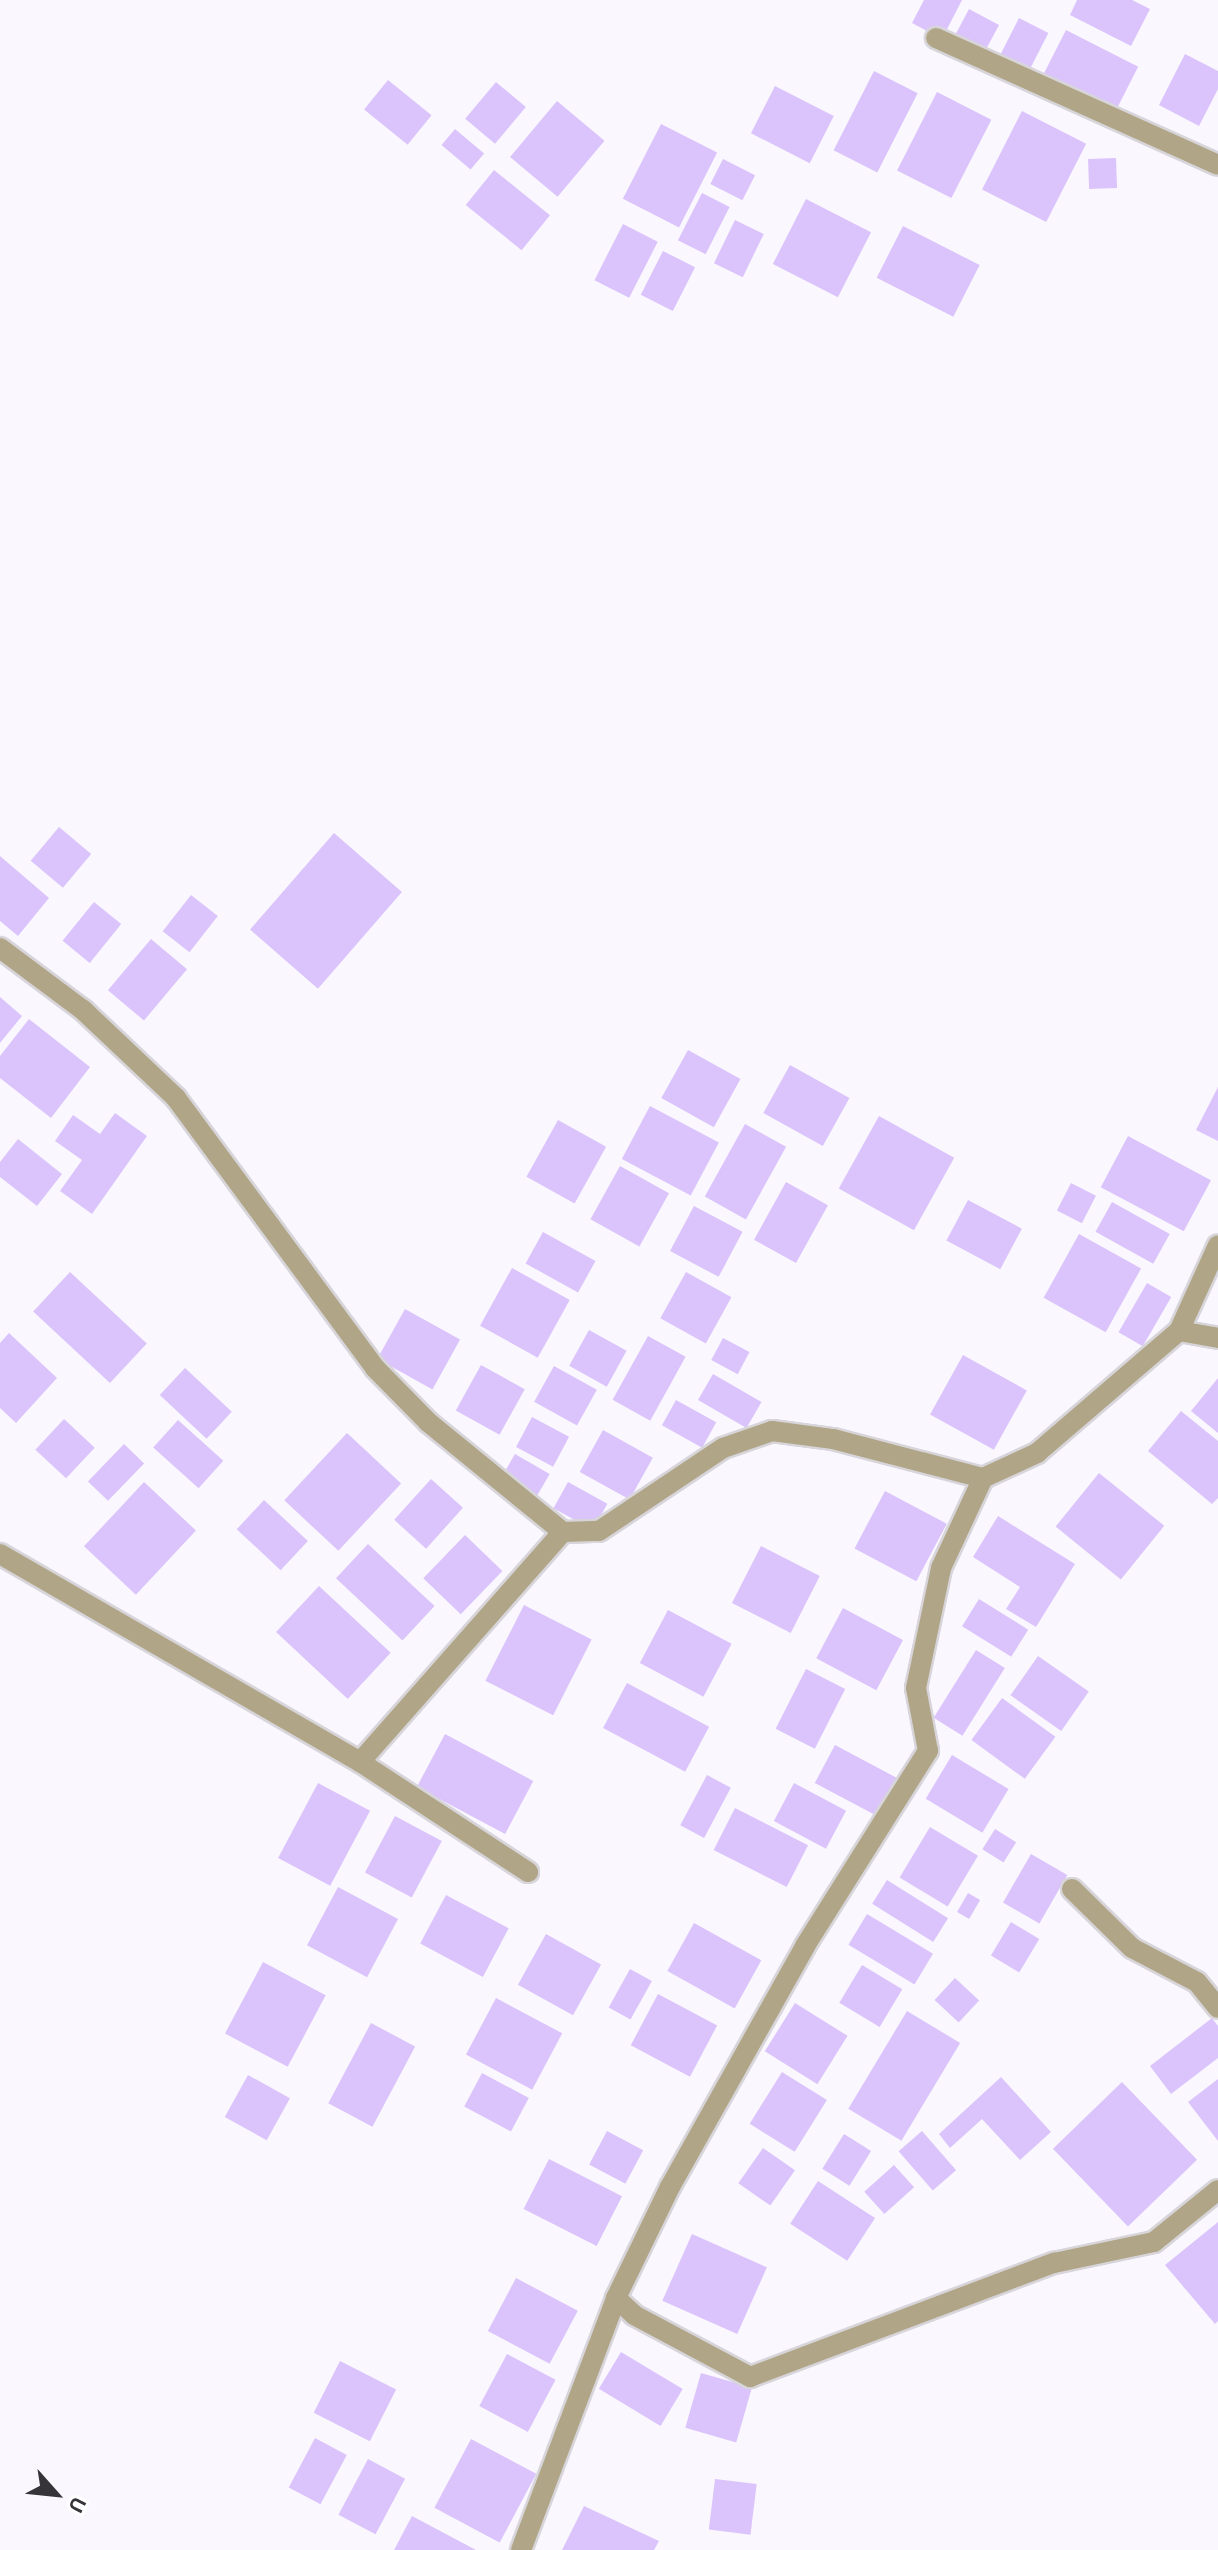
<!DOCTYPE html>
<style>
body{margin:0}
#map{position:relative;width:1218px;height:2550px;overflow:hidden;background:#faf8fe;font-family:"Alegreya Sans",sans-serif}
div>[style]{position:absolute}
.building>*{inset:0;background:#dbc4fc;transform-origin:0 0}
.roads{filter:drop-shadow(2px 0 #d7d5da) drop-shadow(-2px 0 #d7d5da) drop-shadow(0 2px #d7d5da) drop-shadow(0 -2px #d7d5da)}
.minor>*{height:20px;margin:-10px;padding:0 10px;transform-origin:10px;border-radius:10px;background:#b0a586}
span{translate:-50% -50%;white-space:nowrap;text-align:center;line-height:1.15;-webkit-text-stroke:8px #fff;paint-order:stroke}
.north{position:absolute;left:16px;top:2454px;width:80px;height:80px;-webkit-text-stroke:6px #fff;paint-order:stroke;rotate:117deg;font-size:22px;font-weight:700;line-height:32px;text-align:center;color:#363438}
.north::after{content:'';display:block;margin:auto;width:28px;height:36px;background:#363438;clip-path:polygon(50% 0,100% 100%,50% 72%,0 100%)}
</style>
<div id="map">
<div class="building">
<div style="clip-path:polygon(924px 0,962px 0,942px 39px,912px 23px)"></div>
<div style="clip-path:polygon(1077px 0,1132px 0,1150px 9px,1131px 46px,1070px 15px)"></div>
<div style="left:969px;top:9px;width:34px;height:33px;rotate:28deg"></div>
<div style="left:1019px;top:18px;width:33px;height:40px;rotate:27deg"></div>
<div style="left:1066px;top:30px;width:81px;height:51px;rotate:27deg"></div>
<div style="clip-path:polygon(1185px 54px,1218px 71px,1218px 89px,1199px 126px,1159px 105px)"></div>
<div style="left:874px;top:71px;width:49px;height:89px;rotate:27deg"></div>
<div style="left:388px;top:80px;width:56px;height:38px;rotate:39deg"></div>
<div style="left:496px;top:82px;width:39px;height:48px;rotate:40deg"></div>
<div style="left:775px;top:86px;width:66px;height:53px;rotate:27deg"></div>
<div style="left:937px;top:92px;width:61px;height:88px;rotate:27deg"></div>
<div style="left:557px;top:101px;width:62px;height:73px;rotate:40deg"></div>
<div style="left:1022px;top:111px;width:72px;height:88px;rotate:27deg"></div>
<div style="left:661px;top:124px;width:63px;height:84px;rotate:27deg"></div>
<div style="left:455px;top:129px;width:38px;height:21px;rotate:40deg"></div>
<div style="left:1116px;top:158px;width:30px;height:28px;rotate:88deg"></div>
<div style="left:723px;top:159px;width:36px;height:28px;rotate:27deg"></div>
<div style="left:494px;top:170px;width:72px;height:45px;rotate:39deg"></div>
<div style="left:702px;top:193px;width:31px;height:53px;rotate:27deg"></div>
<div style="left:806px;top:199px;width:73px;height:73px;rotate:27deg"></div>
<div style="left:735px;top:220px;width:32px;height:48px;rotate:26deg"></div>
<div style="left:623px;top:224px;width:39px;height:63px;rotate:27deg"></div>
<div style="left:903px;top:226px;width:86px;height:58px;rotate:27deg"></div>
<div style="left:663px;top:251px;width:36px;height:49px;rotate:27deg"></div>
<div style="left:59px;top:827px;width:42px;height:44px;rotate:40deg"></div>
<div style="left:334px;top:833px;width:90px;height:128px;rotate:41deg"></div>
<div style="clip-path:polygon(0 856px,49px 898px,18px 936px,0 921px)"></div>
<div style="left:191px;top:895px;width:34px;height:46px;rotate:38deg"></div>
<div style="left:94px;top:902px;width:35px;height:50px;rotate:39deg"></div>
<div style="left:151px;top:939px;width:47px;height:67px;rotate:40deg"></div>
<div style="clip-path:polygon(0 997px,22px 1016px,0 1043px)"></div>
<div style="clip-path:polygon(29px 1019px,90px 1067px,51px 1118px,0 1078px,0 1056px)"></div>
<div style="left:688px;top:1050px;width:60px;height:55px;rotate:29deg"></div>
<div style="left:790px;top:1065px;width:68px;height:55px;rotate:29deg"></div>
<div style="clip-path:polygon(1218px 1087px,1218px 1141px,1196px 1130px)"></div>
<div style="left:650px;top:1106px;width:78px;height:60px;rotate:28deg"></div>
<div style="clip-path:polygon(115px 1113px,147px 1136px,92px 1214px,60px 1191px,82px 1160px,55px 1141px,73px 1115px,100px 1134px)"></div>
<div style="left:879px;top:1116px;width:86px;height:83px;rotate:29deg"></div>
<div style="left:558px;top:1120px;width:55px;height:65px;rotate:29deg"></div>
<div style="left:745px;top:1124px;width:47px;height:83px;rotate:29deg"></div>
<div style="left:1128px;top:1136px;width:94px;height:58px;rotate:28deg"></div>
<div style="clip-path:polygon(18px 1139px,62px 1174px,37px 1206px,0 1177px,0 1162px)"></div>
<div style="left:620px;top:1166px;width:56px;height:61px;rotate:29deg"></div>
<div style="left:786px;top:1182px;width:48px;height:66px;rotate:29deg"></div>
<div style="left:1071px;top:1183px;width:28px;height:31px;rotate:27deg"></div>
<div style="left:968px;top:1200px;width:61px;height:46px;rotate:28deg"></div>
<div style="left:1112px;top:1202px;width:66px;height:34px;rotate:29deg"></div>
<div style="left:694px;top:1206px;width:55px;height:51px;rotate:28deg"></div>
<div style="left:543px;top:1232px;width:60px;height:36px;rotate:29deg"></div>
<div style="left:1079px;top:1234px;width:71px;height:73px;rotate:29deg"></div>
<div style="left:512px;top:1268px;width:66px;height:66px;rotate:29deg"></div>
<div style="left:70px;top:1272px;width:105px;height:54px;rotate:43deg"></div>
<div style="left:686px;top:1272px;width:52px;height:53px;rotate:29deg"></div>
<div style="left:1147px;top:1283px;width:28px;height:57px;rotate:30deg"></div>
<div style="left:405px;top:1309px;width:63px;height:57px;rotate:29deg"></div>
<div style="left:589px;top:1330px;width:43px;height:41px;rotate:29deg"></div>
<div style="clip-path:polygon(9px 1333px,57px 1378px,16px 1423px,0 1408px,0 1343px)"></div>
<div style="left:648px;top:1336px;width:43px;height:73px;rotate:29deg"></div>
<div style="left:723px;top:1338px;width:30px;height:25px;rotate:28deg"></div>
<div style="left:963px;top:1355px;width:73px;height:68px;rotate:29deg"></div>
<div style="left:481px;top:1365px;width:50px;height:52px;rotate:29deg"></div>
<div style="left:554px;top:1366px;width:49px;height:41px;rotate:29deg"></div>
<div style="left:185px;top:1368px;width:64px;height:37px;rotate:43deg"></div>
<div style="left:713px;top:1374px;width:56px;height:30px;rotate:30deg"></div>
<div style="clip-path:polygon(1218px 1378px,1218px 1433px,1191px 1411px)"></div>
<div style="left:676px;top:1400px;width:46px;height:29px;rotate:29deg"></div>
<div style="clip-path:polygon(1181px 1411px,1218px 1441px,1218px 1498px,1212px 1504px,1148px 1451px)"></div>
<div style="left:532px;top:1417px;width:42px;height:34px;rotate:28deg"></div>
<div style="left:64px;top:1419px;width:42px;height:42px;rotate:43deg"></div>
<div style="left:178px;top:1420px;width:61px;height:37px;rotate:42deg"></div>
<div style="left:603px;top:1430px;width:57px;height:48px;rotate:29deg"></div>
<div style="left:347px;top:1433px;width:74px;height:92px;rotate:43deg"></div>
<div style="left:124px;top:1444px;width:28px;height:52px;rotate:44deg"></div>
<div style="left:515px;top:1454px;width:40px;height:26px;rotate:30deg"></div>
<div style="left:1099px;top:1473px;width:84px;height:69px;rotate:39deg"></div>
<div style="left:431px;top:1479px;width:43px;height:55px;rotate:42deg"></div>
<div style="left:144px;top:1482px;width:71px;height:88px;rotate:43deg"></div>
<div style="left:568px;top:1482px;width:45px;height:30px;rotate:29deg"></div>
<div style="left:885px;top:1491px;width:70px;height:65px;rotate:28deg"></div>
<div style="left:264px;top:1500px;width:60px;height:40px;rotate:43deg"></div>
<div style="clip-path:polygon(998px 1516px,1075px 1564px,1036px 1627px,1006px 1609px,1020px 1587px,973px 1557px)"></div>
<div style="left:465px;top:1535px;width:52px;height:60px;rotate:44deg"></div>
<div style="left:368px;top:1544px;width:91px;height:47px;rotate:43deg"></div>
<div style="left:761px;top:1546px;width:66px;height:64px;rotate:27deg"></div>
<div style="left:319px;top:1586px;width:98px;height:63px;rotate:43deg"></div>
<div style="left:979px;top:1599px;width:58px;height:32px;rotate:32deg"></div>
<div style="left:524px;top:1605px;width:76px;height:85px;rotate:27deg"></div>
<div style="left:843px;top:1608px;width:68px;height:57px;rotate:28deg"></div>
<div style="left:668px;top:1610px;width:72px;height:60px;rotate:28deg"></div>
<div style="left:976px;top:1650px;width:34px;height:80px;rotate:32deg"></div>
<div style="left:1038px;top:1656px;width:62px;height:48px;rotate:35deg"></div>
<div style="left:806px;top:1669px;width:44px;height:67px;rotate:27deg"></div>
<div style="left:627px;top:1683px;width:93px;height:51px;rotate:28deg"></div>
<div style="left:1002px;top:1698px;width:66px;height:52px;rotate:36deg"></div>
<div style="left:445px;top:1734px;width:100px;height:60px;rotate:28deg"></div>
<div style="left:835px;top:1745px;width:78px;height:43px;rotate:28deg"></div>
<div style="left:952px;top:1755px;width:66px;height:51px;rotate:31deg"></div>
<div style="left:707px;top:1775px;width:27px;height:57px;rotate:28deg"></div>
<div style="left:318px;top:1783px;width:59px;height:85px;rotate:28deg"></div>
<div style="left:794px;top:1783px;width:59px;height:43px;rotate:28deg"></div>
<div style="left:735px;top:1808px;width:82px;height:47px;rotate:27deg"></div>
<div style="left:395px;top:1816px;width:53px;height:64px;rotate:28deg"></div>
<div style="left:930px;top:1827px;width:56px;height:59px;rotate:31deg"></div>
<div style="left:995px;top:1829px;width:25px;height:24px;rotate:32deg"></div>
<div style="left:1031px;top:1854px;width:42px;height:56px;rotate:30deg"></div>
<div style="left:887px;top:1880px;width:72px;height:28px;rotate:32deg"></div>
<div style="left:338px;top:1887px;width:68px;height:66px;rotate:28deg"></div>
<div style="left:968px;top:1893px;width:14px;height:22px;rotate:30deg"></div>
<div style="left:446px;top:1895px;width:71px;height:55px;rotate:28deg"></div>
<div style="left:867px;top:1914px;width:77px;height:36px;rotate:31deg"></div>
<div style="left:1011px;top:1922px;width:33px;height:39px;rotate:31deg"></div>
<div style="left:694px;top:1923px;width:77px;height:55px;rotate:29deg"></div>
<div style="left:546px;top:1934px;width:63px;height:58px;rotate:29deg"></div>
<div style="left:263px;top:1962px;width:71px;height:81px;rotate:28deg"></div>
<div style="left:862px;top:1965px;width:47px;height:44px;rotate:31deg"></div>
<div style="left:630px;top:1969px;width:25px;height:44px;rotate:29deg"></div>
<div style="left:955px;top:1978px;width:33px;height:30px;rotate:43deg"></div>
<div style="left:658px;top:1994px;width:67px;height:58px;rotate:28deg"></div>
<div style="left:496px;top:1998px;width:75px;height:64px;rotate:28deg"></div>
<div style="left:795px;top:2003px;width:62px;height:57px;rotate:32deg"></div>
<div style="left:907px;top:2011px;width:62px;height:114px;rotate:31deg"></div>
<div style="clip-path:polygon(1212px 2018px,1218px 2026px,1218px 2058px,1171px 2094px,1150px 2066px)"></div>
<div style="left:371px;top:2023px;width:50px;height:91px;rotate:28deg"></div>
<div style="left:782px;top:2072px;width:53px;height:61px;rotate:32deg"></div>
<div style="left:482px;top:2073px;width:53px;height:38px;rotate:28deg"></div>
<div style="left:248px;top:2075px;width:48px;height:48px;rotate:29deg"></div>
<div style="clip-path:polygon(1001px 2077px,1051px 2132px,1020px 2160px,982px 2119px,950px 2148px,939px 2134px)"></div>
<div style="clip-path:polygon(1218px 2079px,1218px 2141px,1188px 2102px)"></div>
<div style="left:1122px;top:2082px;width:108px;height:96px;rotate:46deg"></div>
<div style="left:607px;top:2131px;width:41px;height:38px;rotate:28deg"></div>
<div style="left:922px;top:2131px;width:52px;height:31px;rotate:49deg"></div>
<div style="left:844px;top:2134px;width:32px;height:41px;rotate:32deg"></div>
<div style="left:763px;top:2148px;width:39px;height:43px;rotate:35deg"></div>
<div style="left:549px;top:2159px;width:82px;height:56px;rotate:27deg"></div>
<div style="left:894px;top:2165px;width:30px;height:40px;rotate:48deg"></div>
<div style="left:818px;top:2181px;width:68px;height:51px;rotate:33deg"></div>
<div style="clip-path:polygon(1218px 2222px,1218px 2321px,1215px 2324px,1165px 2265px)"></div>
<div style="left:692px;top:2234px;width:82px;height:73px;rotate:24deg"></div>
<div style="left:516px;top:2278px;width:70px;height:60px;rotate:28deg"></div>
<div style="left:621px;top:2352px;width:72px;height:43px;rotate:31deg"></div>
<div style="left:507px;top:2354px;width:55px;height:59px;rotate:28deg"></div>
<div style="left:340px;top:2361px;width:63px;height:58px;rotate:27deg"></div>
<div style="left:701px;top:2373px;width:53px;height:57px;rotate:16deg"></div>
<div style="left:315px;top:2438px;width:36px;height:56px;rotate:28deg"></div>
<div style="left:471px;top:2439px;width:74px;height:78px;rotate:28deg"></div>
<div style="left:368px;top:2459px;width:42px;height:63px;rotate:28deg"></div>
<div style="left:715px;top:2479px;width:42px;height:51px;rotate:7deg"></div>
<div style="clip-path:polygon(584px 2506px,659px 2541px,654px 2550px,562px 2550px)"></div>
<div style="clip-path:polygon(412px 2516px,476px 2550px,394px 2550px)"></div>
</div>
<div class="roads">
<div class="minor">
<div style="left:936px;top:38px;width:309px;rotate:24.2deg"></div>
<div style="left:0;top:948px;width:104px;rotate:36.8deg"></div>
<div style="left:83px;top:1010px;width:128px;rotate:43.4deg"></div>
<div style="left:176px;top:1098px;width:335px;rotate:53.6deg"></div>
<div style="left:375px;top:1368px;width:76px;rotate:45.5deg"></div>
<div style="left:428px;top:1422px;width:174px;rotate:39.2deg"></div>
<div style="left:563px;top:1532px;width:36px;rotate:-2deg"></div>
<div style="left:599px;top:1531px;width:149px;rotate:-33.8deg"></div>
<div style="left:723px;top:1448px;width:52px;rotate:-19.1deg"></div>
<div style="left:772px;top:1431px;width:62px;rotate:7.5deg"></div>
<div style="left:833px;top:1439px;width:155px;rotate:14.6deg"></div>
<div style="left:983px;top:1478px;width:60px;rotate:-24.8deg"></div>
<div style="left:1037px;top:1453px;width:187px;rotate:-40.7deg"></div>
<div style="left:1179px;top:1331px;width:40px;rotate:10deg"></div>
<div style="left:1179px;top:1331px;width:94px;rotate:-65.6deg"></div>
<div style="left:0;top:1554px;width:416px;rotate:30deg"></div>
<div style="left:360px;top:1762px;width:201px;rotate:33.2deg"></div>
<div style="left:360px;top:1762px;width:307px;rotate:-48.6deg"></div>
<div style="left:1072px;top:1889px;width:84px;rotate:44.5deg"></div>
<div style="left:1132px;top:1948px;width:73px;rotate:27.6deg"></div>
<div style="left:1197px;top:1982px;width:33px;rotate:51deg"></div>
<div style="left:616px;top:2298px;width:25px;rotate:43deg"></div>
<div style="left:634px;top:2315px;width:132px;rotate:28.1deg"></div>
<div style="left:750px;top:2377px;width:325px;rotate:-20.6deg"></div>
<div style="left:1054px;top:2263px;width:102px;rotate:-11.9deg"></div>
<div style="left:1154px;top:2242px;width:82px;rotate:-39.1deg"></div>
<div style="left:521px;top:2550px;width:269px;rotate:-69.3deg"></div>
<div style="left:616px;top:2298px;width:123px;rotate:-64.1deg"></div>
<div style="left:670px;top:2187px;width:276px;rotate:-60.7deg"></div>
<div style="left:805px;top:1946px;width:231px;rotate:-57.8deg"></div>
<div style="left:928px;top:1751px;width:64px;rotate:-100.8deg"></div>
<div style="left:916px;top:1688px;width:123px;rotate:-78.2deg"></div>
<div style="left:941px;top:1568px;width:99px;rotate:-65deg"></div>
</div>
</div>
<div class="north">U</div>
</div>
